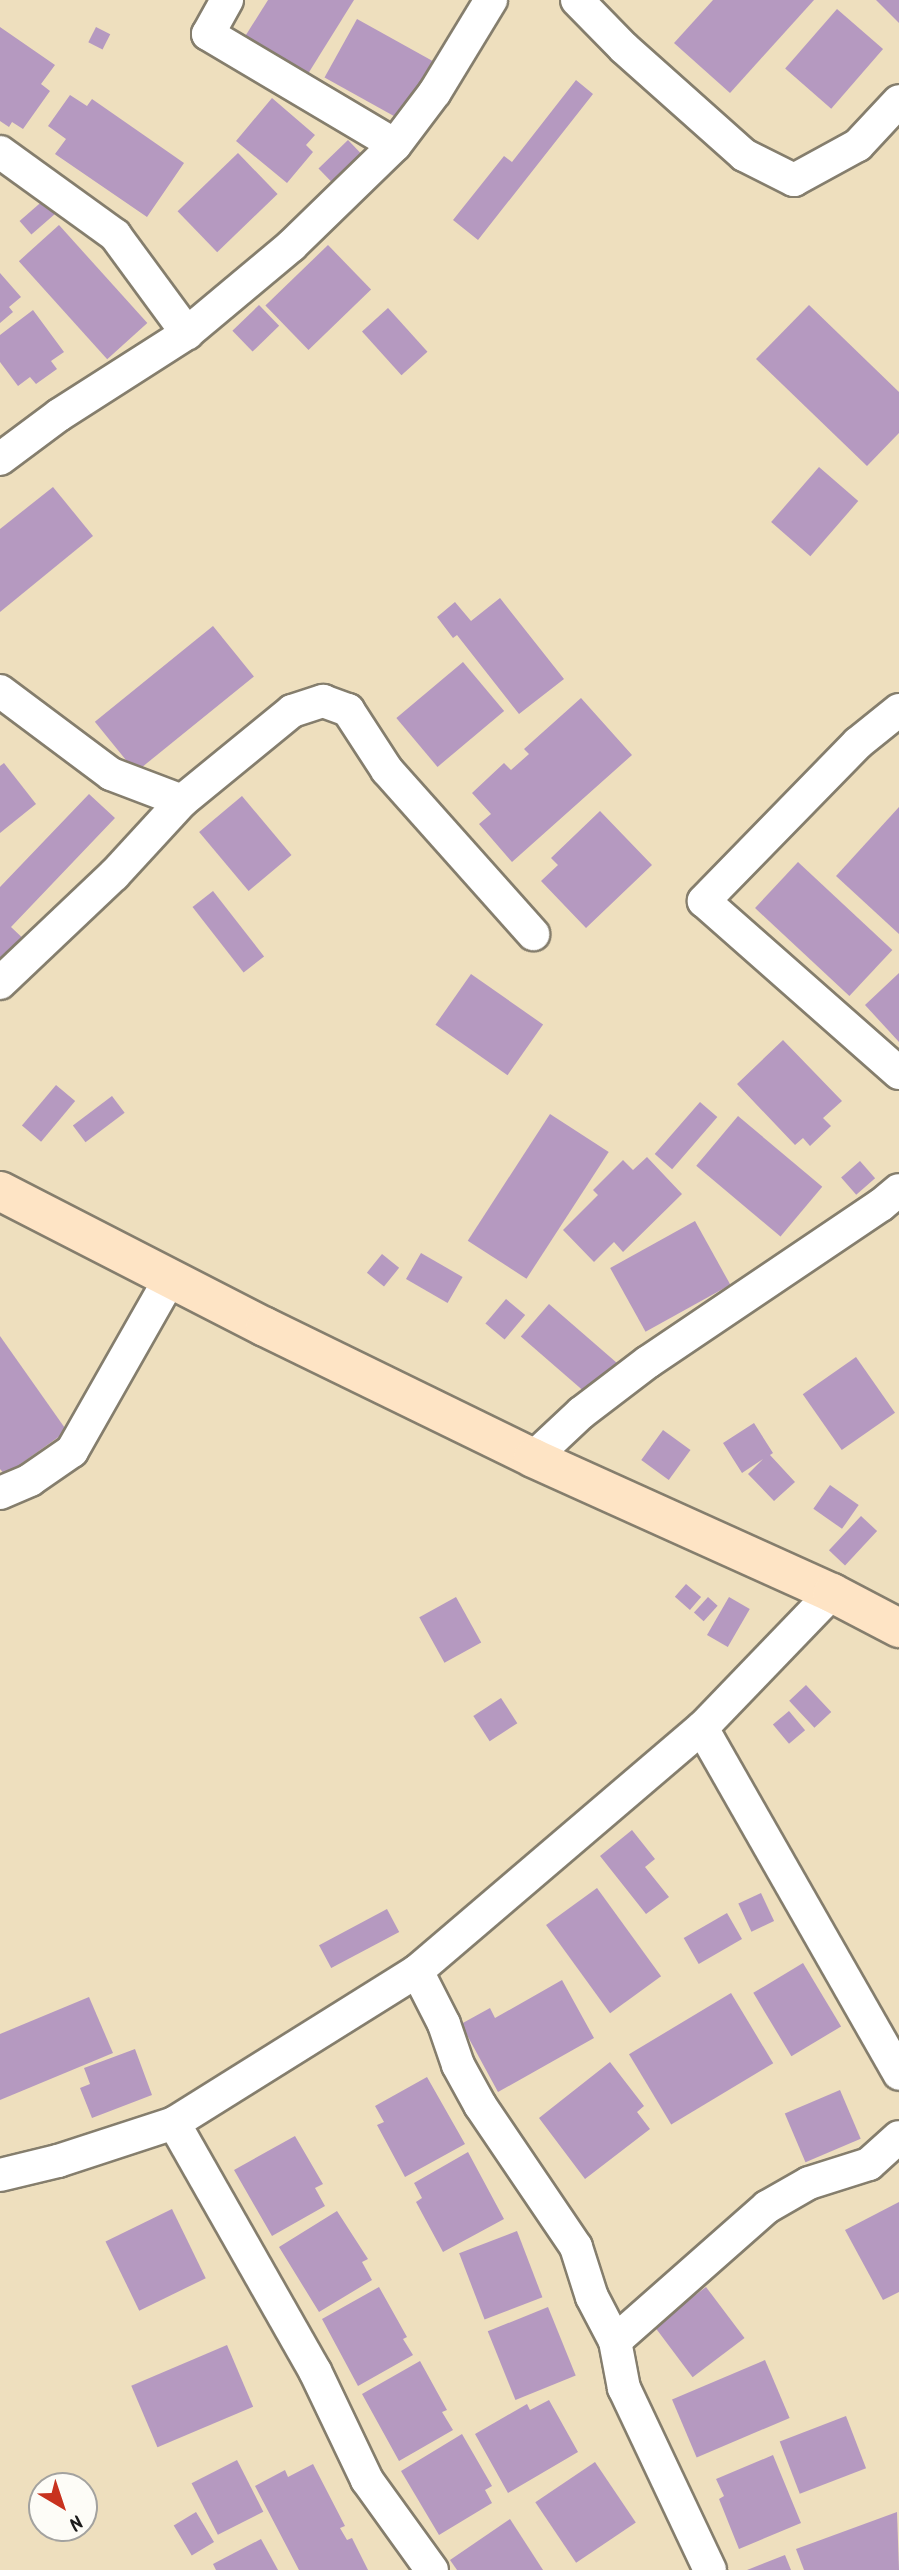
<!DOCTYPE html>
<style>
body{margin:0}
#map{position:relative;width:899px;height:2570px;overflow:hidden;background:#eedfbe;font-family:Kalam,sans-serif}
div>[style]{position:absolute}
.building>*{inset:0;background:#b599c0;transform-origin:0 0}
.roads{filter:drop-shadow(2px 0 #857e6d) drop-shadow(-2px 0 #857e6d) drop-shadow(0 2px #857e6d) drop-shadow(0 -2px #857e6d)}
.street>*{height:32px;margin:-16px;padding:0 16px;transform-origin:16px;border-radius:16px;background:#fff}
.secondary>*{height:38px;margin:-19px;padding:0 19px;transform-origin:19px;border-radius:19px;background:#fee4c5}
span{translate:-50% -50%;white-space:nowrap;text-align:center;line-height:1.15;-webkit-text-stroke:5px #fdfcf7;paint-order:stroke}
.north{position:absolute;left:28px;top:2472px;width:70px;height:70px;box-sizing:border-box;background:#fdfcf7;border:2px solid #a3a29f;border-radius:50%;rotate:141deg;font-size:19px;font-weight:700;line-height:28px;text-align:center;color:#1c1c1c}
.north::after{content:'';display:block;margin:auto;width:24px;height:32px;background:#c8321e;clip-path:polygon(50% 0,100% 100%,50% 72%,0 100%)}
</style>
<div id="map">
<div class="building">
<div style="clip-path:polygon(268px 0,354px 0,306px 77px,244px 38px)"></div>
<div style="clip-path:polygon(713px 0,814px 0,730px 93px,674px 43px)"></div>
<div style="clip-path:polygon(876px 0,899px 0,899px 23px)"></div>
<div style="left:837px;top:9px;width:61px;height:79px;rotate:41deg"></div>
<div style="left:357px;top:19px;width:87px;height:67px;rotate:29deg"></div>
<div style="clip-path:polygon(0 27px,55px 65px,41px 84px,50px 91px,23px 129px,12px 122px,9px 127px,0 121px)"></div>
<div style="left:96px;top:27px;width:16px;height:17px;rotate:27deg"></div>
<div style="clip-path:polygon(576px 80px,593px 94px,478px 240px,453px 220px,504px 156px,512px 162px)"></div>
<div style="clip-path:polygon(70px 95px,87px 106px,92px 99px,184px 163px,147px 217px,55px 154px,66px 139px,48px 126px)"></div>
<div style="clip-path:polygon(272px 98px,315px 135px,306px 145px,313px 152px,287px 183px,236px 141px)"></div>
<div style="left:348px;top:140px;width:28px;height:41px;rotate:46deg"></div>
<div style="left:238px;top:153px;width:57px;height:84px;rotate:46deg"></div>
<div style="left:46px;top:198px;width:18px;height:35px;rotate:49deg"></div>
<div style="left:59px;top:225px;width:132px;height:54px;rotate:48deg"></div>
<div style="left:328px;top:245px;width:62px;height:87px;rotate:46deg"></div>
<div style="clip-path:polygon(0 273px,21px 297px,9px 307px,13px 312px,0 323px)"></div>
<div style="left:259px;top:305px;width:29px;height:37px;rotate:46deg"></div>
<div style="clip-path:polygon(809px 305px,899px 392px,899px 433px,867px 466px,756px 359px)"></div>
<div style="left:388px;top:308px;width:59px;height:35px;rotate:48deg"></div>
<div style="clip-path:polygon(33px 310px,64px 352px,51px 361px,57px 369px,36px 384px,30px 377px,18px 386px,0 362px,0 335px)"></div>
<div style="left:819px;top:467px;width:52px;height:73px;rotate:41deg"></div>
<div style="clip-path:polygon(53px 487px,93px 536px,0 612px,0 529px)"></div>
<div style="clip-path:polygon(500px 598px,564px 679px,519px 714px,457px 635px,453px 638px,437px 617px,455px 602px,471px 621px)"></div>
<div style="left:213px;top:626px;width:65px;height:152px;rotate:51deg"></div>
<div style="left:463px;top:662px;width:64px;height:87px;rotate:50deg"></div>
<div style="clip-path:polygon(581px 698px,632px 755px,512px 862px,479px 824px,491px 814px,472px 793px,504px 763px,511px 770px,529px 754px,524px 749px)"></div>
<div style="clip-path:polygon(4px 763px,36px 804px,0 833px,0 766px)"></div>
<div style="clip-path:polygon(89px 794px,115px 818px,11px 927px,30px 945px,8px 968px,0 960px,0 887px)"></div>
<div style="left:242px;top:796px;width:77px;height:56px;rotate:50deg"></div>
<div style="clip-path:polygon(899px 807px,899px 934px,836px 876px)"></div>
<div style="clip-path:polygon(600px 811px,652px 865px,586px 928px,541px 881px,558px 865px,551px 858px)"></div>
<div style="left:798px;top:862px;width:129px;height:63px;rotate:43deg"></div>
<div style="left:213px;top:891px;width:83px;height:26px;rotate:52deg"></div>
<div style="clip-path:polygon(899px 973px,899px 1042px,865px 1005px)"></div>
<div style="left:471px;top:974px;width:88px;height:62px;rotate:35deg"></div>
<div style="clip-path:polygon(783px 1040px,842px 1101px,823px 1118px,831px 1126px,810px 1146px,803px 1138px,795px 1145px,737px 1084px)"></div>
<div style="left:56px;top:1085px;width:25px;height:53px;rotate:40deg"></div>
<div style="left:112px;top:1096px;width:21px;height:49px;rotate:53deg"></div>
<div style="left:700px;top:1102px;width:23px;height:69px;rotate:41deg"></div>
<div style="left:550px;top:1114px;width:70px;height:151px;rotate:33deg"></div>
<div style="left:738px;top:1116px;width:110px;height:65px;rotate:40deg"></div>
<div style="clip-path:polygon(647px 1157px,682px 1194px,623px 1252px,614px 1242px,594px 1262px,563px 1230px,598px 1195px,593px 1190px,623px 1160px,633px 1170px)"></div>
<div style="left:860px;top:1161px;width:23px;height:25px;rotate:49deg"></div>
<div style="left:695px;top:1221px;width:73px;height:97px;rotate:61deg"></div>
<div style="left:421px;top:1253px;width:48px;height:30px;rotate:30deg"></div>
<div style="left:382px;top:1254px;width:22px;height:24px;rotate:39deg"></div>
<div style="left:506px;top:1299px;width:25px;height:32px;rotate:40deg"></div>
<div style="left:549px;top:1304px;width:92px;height:43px;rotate:41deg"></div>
<div style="clip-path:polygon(0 1336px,67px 1431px,5px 1475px,0 1469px)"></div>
<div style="left:856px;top:1357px;width:68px;height:65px;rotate:55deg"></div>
<div style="clip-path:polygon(754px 1423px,773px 1453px,770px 1455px,795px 1482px,774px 1501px,748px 1474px,763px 1459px,742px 1473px,723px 1443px)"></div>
<div style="left:663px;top:1430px;width:34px;height:37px;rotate:36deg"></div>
<div style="left:830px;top:1485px;width:35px;height:29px;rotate:35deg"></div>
<div style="left:861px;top:1516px;width:22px;height:47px;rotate:43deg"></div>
<div style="left:686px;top:1584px;width:20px;height:17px;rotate:41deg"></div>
<div style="left:456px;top:1597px;width:52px;height:42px;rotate:61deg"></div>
<div style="left:708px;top:1597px;width:13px;height:21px;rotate:42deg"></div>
<div style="left:729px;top:1597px;width:24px;height:44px;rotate:30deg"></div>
<div style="left:806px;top:1685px;width:37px;height:23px;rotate:47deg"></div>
<div style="left:501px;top:1698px;width:30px;height:33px;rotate:57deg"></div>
<div style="left:789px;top:1711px;width:25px;height:21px;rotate:50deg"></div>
<div style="clip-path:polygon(632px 1830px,655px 1859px,645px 1867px,669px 1897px,646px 1914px,600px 1856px)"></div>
<div style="left:597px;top:1888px;width:109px;height:63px;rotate:54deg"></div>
<div style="left:761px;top:1893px;width:31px;height:25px;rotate:65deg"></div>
<div style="left:387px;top:1909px;width:26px;height:77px;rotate:62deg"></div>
<div style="left:727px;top:1913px;width:30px;height:50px;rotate:60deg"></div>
<div style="left:803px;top:1963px;width:74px;height:58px;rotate:59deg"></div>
<div style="clip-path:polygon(562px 1980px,594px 2038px,498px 2092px,461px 2024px,490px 2008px,495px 2018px)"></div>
<div style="left:731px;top:1993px;width:82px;height:119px;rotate:59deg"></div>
<div style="clip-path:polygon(89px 1997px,113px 2053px,0 2100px,0 2034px)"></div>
<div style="clip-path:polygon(135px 2049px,152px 2095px,92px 2118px,80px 2088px,90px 2084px,84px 2068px)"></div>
<div style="clip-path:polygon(610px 2062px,644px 2106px,637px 2112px,650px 2129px,585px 2179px,539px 2118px)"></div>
<div style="clip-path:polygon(427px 2077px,465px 2144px,405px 2177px,377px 2125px,384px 2122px,375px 2106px)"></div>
<div style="left:840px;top:2090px;width:53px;height:60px;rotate:67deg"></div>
<div style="clip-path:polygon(295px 2136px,323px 2184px,315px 2188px,325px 2206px,272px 2236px,234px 2170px)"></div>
<div style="clip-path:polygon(468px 2152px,504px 2219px,443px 2252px,416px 2202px,422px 2198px,414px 2183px)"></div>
<div style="clip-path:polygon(899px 2202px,899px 2292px,883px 2300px,845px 2230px)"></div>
<div style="left:172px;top:2209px;width:77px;height:74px;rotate:64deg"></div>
<div style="clip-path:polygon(337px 2211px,368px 2259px,362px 2262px,372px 2280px,319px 2312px,279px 2247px)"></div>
<div style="left:517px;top:2231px;width:71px;height:62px;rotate:69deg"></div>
<div style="clip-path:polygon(379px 2287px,407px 2337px,403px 2339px,413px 2355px,358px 2386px,322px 2319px)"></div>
<div style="left:706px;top:2287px;width:64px;height:65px;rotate:53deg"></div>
<div style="left:548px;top:2307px;width:74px;height:65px;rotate:68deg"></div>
<div style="left:227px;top:2345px;width:67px;height:104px;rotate:67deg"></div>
<div style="left:765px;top:2360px;width:63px;height:101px;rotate:67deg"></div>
<div style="clip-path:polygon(420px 2361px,447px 2410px,442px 2412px,453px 2430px,399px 2461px,362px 2394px)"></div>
<div style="clip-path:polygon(549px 2400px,578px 2452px,508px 2493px,475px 2434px,527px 2404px,530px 2410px)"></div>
<div style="left:846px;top:2416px;width:56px;height:71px;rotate:69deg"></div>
<div style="clip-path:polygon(462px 2434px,492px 2486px,485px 2490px,492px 2503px,439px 2535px,401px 2471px)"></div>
<div style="clip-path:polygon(773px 2455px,801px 2523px,739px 2549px,719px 2499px,724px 2496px,716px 2479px)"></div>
<div style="left:237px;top:2460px;width:58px;height:51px;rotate:63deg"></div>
<div style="left:595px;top:2462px;width:73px;height:72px;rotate:56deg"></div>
<div style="clip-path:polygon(313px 2464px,345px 2526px,340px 2528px,347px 2540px,352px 2538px,368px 2570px,299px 2570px,255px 2486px,285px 2470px,288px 2477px)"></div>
<div style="left:196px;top:2512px;width:35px;height:26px;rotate:59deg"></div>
<div style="clip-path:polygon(897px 2512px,899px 2570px,804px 2570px,796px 2549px)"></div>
<div style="clip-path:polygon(510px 2519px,543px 2570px,457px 2570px,450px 2560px)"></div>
<div style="clip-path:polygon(261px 2539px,278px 2570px,216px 2570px,213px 2564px)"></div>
<div style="clip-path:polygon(785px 2555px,791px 2570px,747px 2570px)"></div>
</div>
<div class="roads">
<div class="street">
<div style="left:227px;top:0;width:39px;rotate:119deg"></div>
<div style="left:208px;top:34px;width:217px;rotate:30.7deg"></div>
<div style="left:577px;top:0;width:67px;rotate:45.6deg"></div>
<div style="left:624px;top:48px;width:161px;rotate:41.7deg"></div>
<div style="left:744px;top:155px;width:56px;rotate:26.6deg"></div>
<div style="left:794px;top:180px;width:73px;rotate:-28.7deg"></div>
<div style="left:858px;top:145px;width:60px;rotate:-47deg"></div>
<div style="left:0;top:152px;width:142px;rotate:35.8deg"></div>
<div style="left:115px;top:235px;width:122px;rotate:53.7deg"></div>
<div style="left:0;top:459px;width:74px;rotate:-36.7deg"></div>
<div style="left:59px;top:415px;width:152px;rotate:-32.6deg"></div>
<div style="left:187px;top:333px;width:136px;rotate:-39.9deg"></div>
<div style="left:291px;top:246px;width:145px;rotate:-44.2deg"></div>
<div style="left:395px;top:145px;width:66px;rotate:-53deg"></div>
<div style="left:435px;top:92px;width:108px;rotate:-58.7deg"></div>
<div style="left:0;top:691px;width:139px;rotate:36.8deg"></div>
<div style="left:111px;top:774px;width:76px;rotate:20.8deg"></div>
<div style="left:899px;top:710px;width:53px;rotate:141.2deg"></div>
<div style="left:858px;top:743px;width:221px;rotate:134.3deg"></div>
<div style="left:704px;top:901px;width:260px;rotate:41.4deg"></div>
<div style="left:0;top:983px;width:157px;rotate:-43.5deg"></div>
<div style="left:114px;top:875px;width:100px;rotate:-47.4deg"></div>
<div style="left:182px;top:801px;width:142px;rotate:-39.3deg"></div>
<div style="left:292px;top:711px;width:33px;rotate:-18deg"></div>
<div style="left:323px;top:701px;width:27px;rotate:20deg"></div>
<div style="left:348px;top:710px;width:72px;rotate:57deg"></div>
<div style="left:387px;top:770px;width:220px;rotate:48.3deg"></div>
<div style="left:533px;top:1458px;width:66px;rotate:-43.2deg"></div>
<div style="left:581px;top:1413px;width:84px;rotate:-37.3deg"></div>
<div style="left:648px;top:1362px;width:281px;rotate:-34deg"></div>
<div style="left:881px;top:1205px;width:23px;rotate:-40deg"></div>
<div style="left:0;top:1493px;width:33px;rotate:-23deg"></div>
<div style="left:30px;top:1480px;width:51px;rotate:-34.6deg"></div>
<div style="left:72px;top:1451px;width:200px;rotate:-60.4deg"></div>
<div style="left:702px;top:1728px;width:398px;rotate:60.3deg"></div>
<div style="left:417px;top:1971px;width:59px;rotate:63deg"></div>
<div style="left:444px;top:2024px;width:43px;rotate:71.1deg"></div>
<div style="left:458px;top:2065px;width:46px;rotate:61.2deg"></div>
<div style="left:480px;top:2105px;width:171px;rotate:55.9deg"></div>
<div style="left:576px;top:2247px;width:52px;rotate:72.3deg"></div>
<div style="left:592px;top:2297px;width:50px;rotate:62.4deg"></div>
<div style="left:615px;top:2341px;width:48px;rotate:79.2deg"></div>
<div style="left:624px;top:2388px;width:201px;rotate:64.7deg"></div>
<div style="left:174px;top:2123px;width:285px;rotate:60.4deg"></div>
<div style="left:315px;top:2371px;width:121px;rotate:64.5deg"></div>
<div style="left:367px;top:2480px;width:111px;rotate:54.2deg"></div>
<div style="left:0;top:2175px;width:60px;rotate:-13.6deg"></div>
<div style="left:58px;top:2161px;width:122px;rotate:-18.1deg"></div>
<div style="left:174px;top:2123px;width:287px;rotate:-32deg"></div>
<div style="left:417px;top:1971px;width:375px;rotate:-40.5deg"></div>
<div style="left:702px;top:1728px;width:187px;rotate:-46.1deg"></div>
<div style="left:615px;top:2341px;width:203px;rotate:-41.4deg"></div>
<div style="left:767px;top:2207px;width:48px;rotate:-29.7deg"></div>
<div style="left:809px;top:2183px;width:63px;rotate:-17.6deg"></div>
<div style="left:869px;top:2164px;width:40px;rotate:-42deg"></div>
</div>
<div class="secondary">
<div style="left:0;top:1191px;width:298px;rotate:27.2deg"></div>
<div style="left:265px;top:1327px;width:298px;rotate:26deg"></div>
<div style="left:533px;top:1458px;width:328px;rotate:24.3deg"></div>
<div style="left:832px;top:1593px;width:76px;rotate:27.6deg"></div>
</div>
</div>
<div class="north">N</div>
</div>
